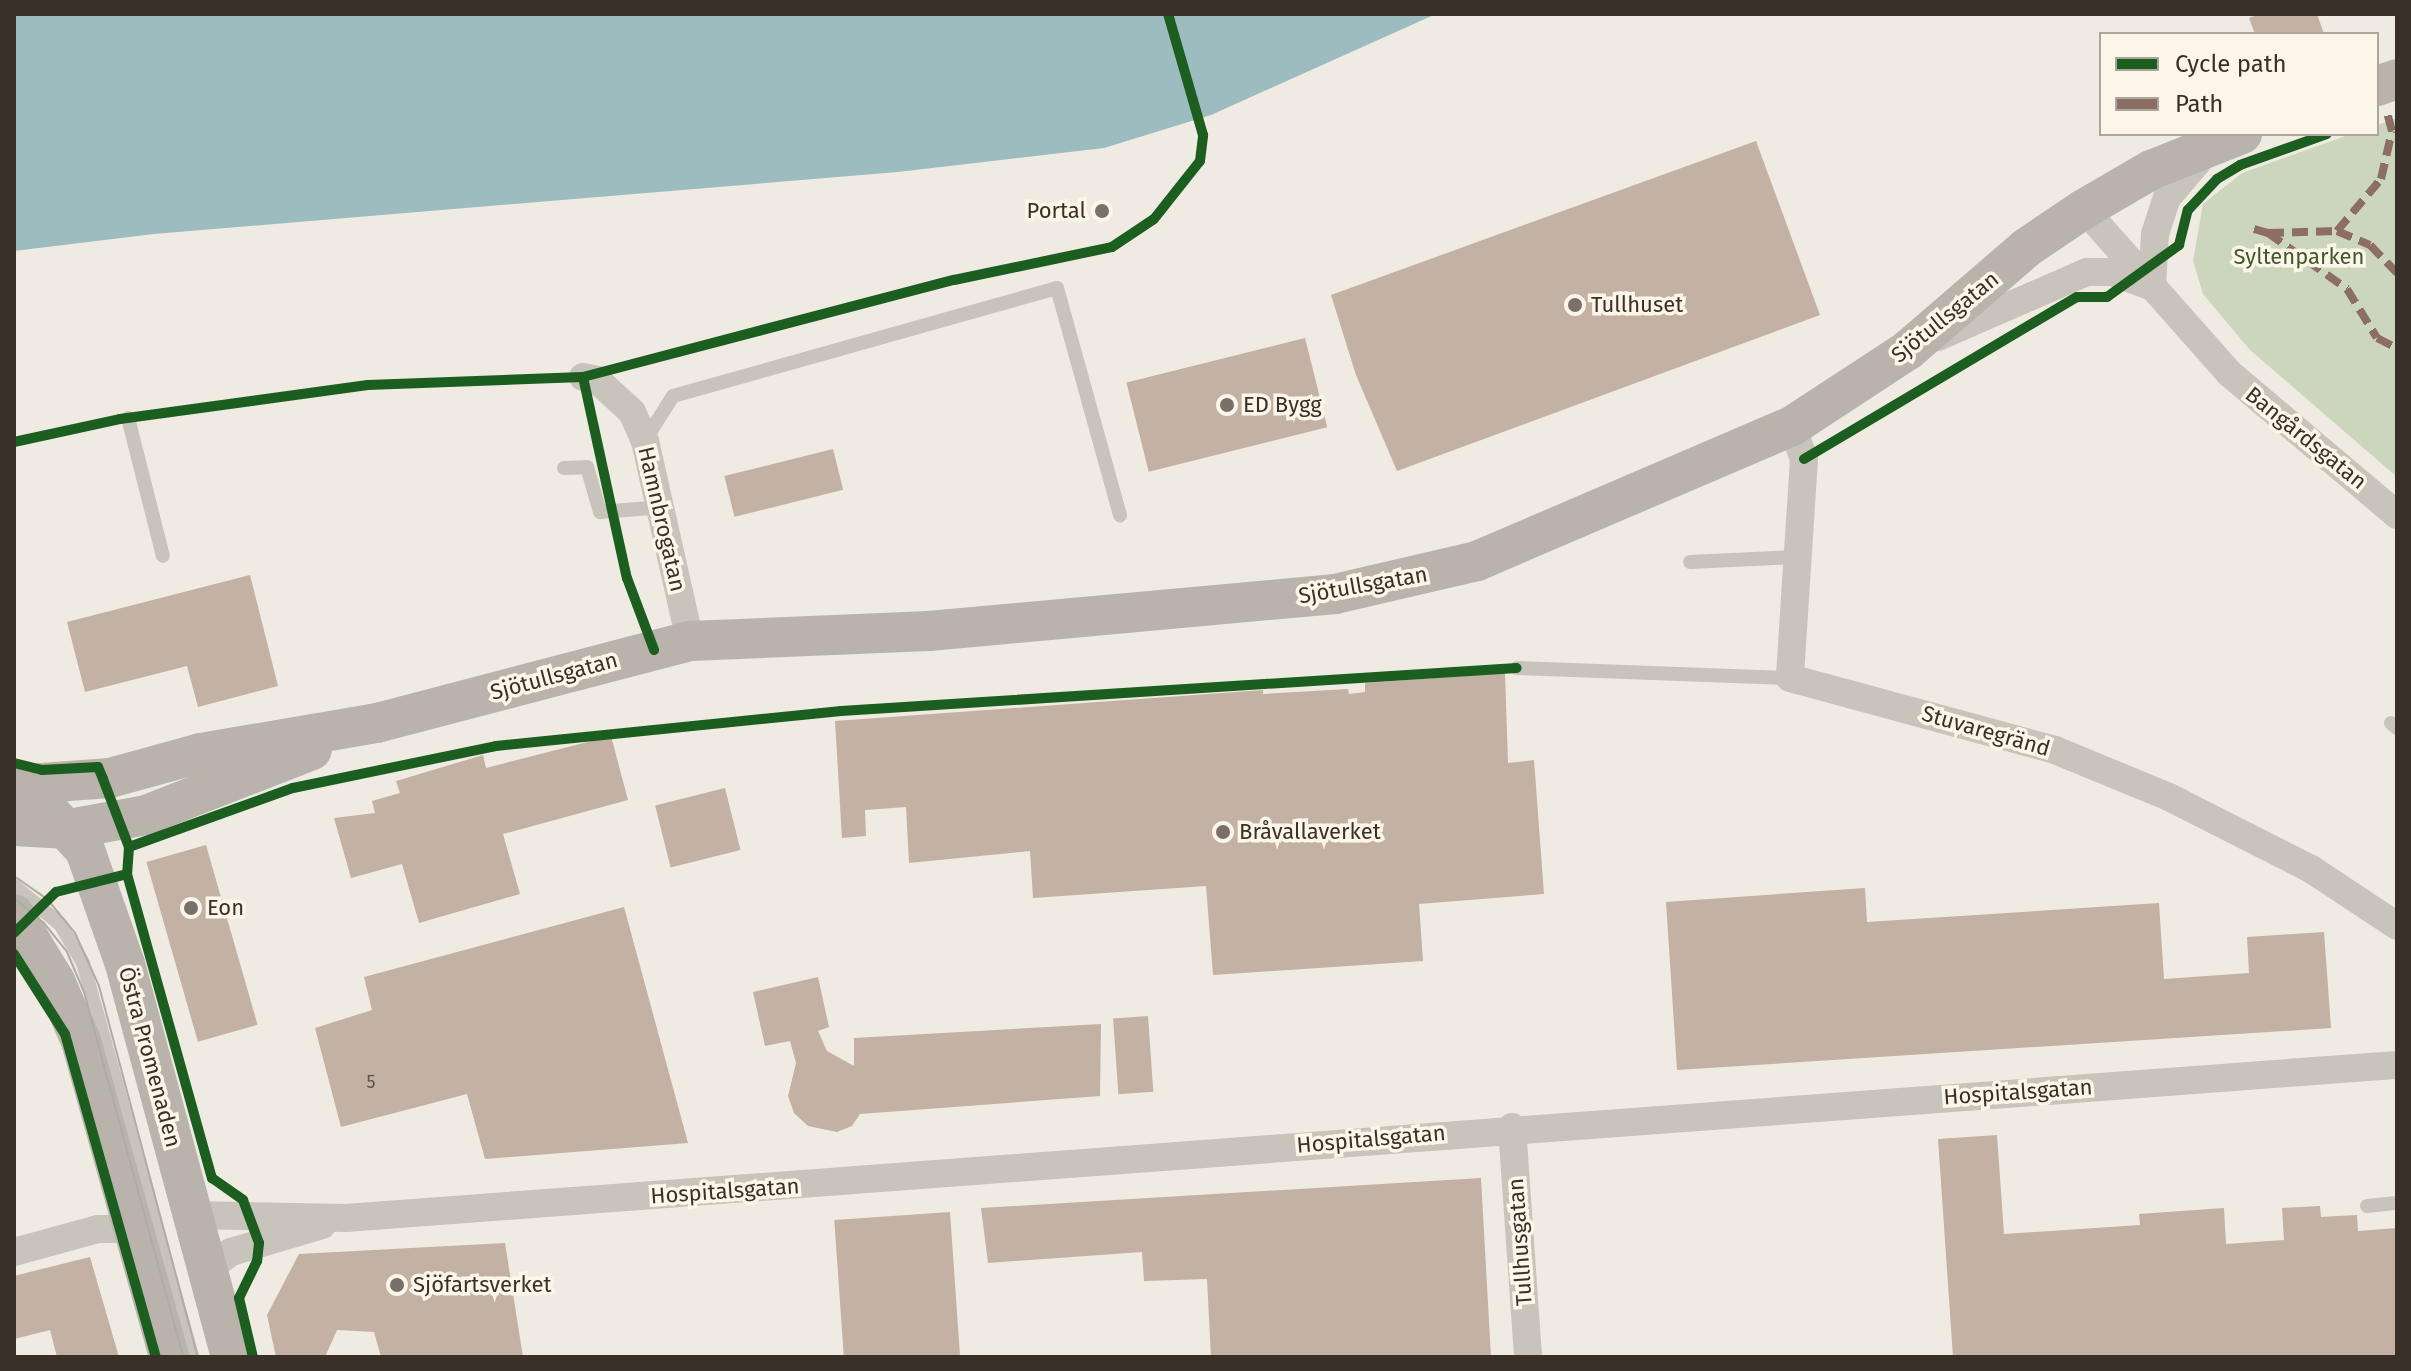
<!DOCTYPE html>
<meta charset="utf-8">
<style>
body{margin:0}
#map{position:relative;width:2411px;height:1371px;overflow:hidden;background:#efebe2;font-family:"Fira Sans",sans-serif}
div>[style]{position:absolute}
.green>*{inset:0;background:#ccd6bc}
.water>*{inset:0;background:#9dbcc0}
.building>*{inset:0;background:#c3b1a3;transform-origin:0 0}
.lane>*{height:14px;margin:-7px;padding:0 7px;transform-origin:7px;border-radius:7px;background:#c8c3bb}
.street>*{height:28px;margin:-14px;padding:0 14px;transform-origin:14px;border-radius:14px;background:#c8c3bb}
.secondary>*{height:40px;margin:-20px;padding:0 20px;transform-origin:20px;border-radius:20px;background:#b9b3ab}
.tram>*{height:2px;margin:-1px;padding:0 1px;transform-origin:1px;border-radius:1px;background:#b0aba5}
.quiet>*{height:8px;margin-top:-4px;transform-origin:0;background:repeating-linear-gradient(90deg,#8d6e63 0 16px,transparent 0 24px)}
.cycleway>*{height:10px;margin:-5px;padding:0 5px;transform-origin:5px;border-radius:5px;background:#1b5e20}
.dots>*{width:22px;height:22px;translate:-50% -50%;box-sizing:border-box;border:4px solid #fbf5ea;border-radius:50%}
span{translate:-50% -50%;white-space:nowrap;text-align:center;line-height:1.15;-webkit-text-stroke:7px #fbf5ea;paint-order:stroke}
.number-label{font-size:18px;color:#5c5047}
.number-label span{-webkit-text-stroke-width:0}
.poi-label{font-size:22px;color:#393028}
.right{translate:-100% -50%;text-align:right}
.left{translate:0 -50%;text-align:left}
.park-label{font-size:22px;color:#41592b}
.street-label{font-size:22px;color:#393028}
.frame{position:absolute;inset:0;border:16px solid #393028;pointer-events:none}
.legend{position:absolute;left:2099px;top:32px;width:280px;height:104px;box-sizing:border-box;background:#fbf5ea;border:2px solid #ada69c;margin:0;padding:10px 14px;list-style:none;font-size:24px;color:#393028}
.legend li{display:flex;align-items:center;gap:16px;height:40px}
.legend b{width:40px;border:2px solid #ada69c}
</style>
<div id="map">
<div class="green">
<div style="clip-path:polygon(2397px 118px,2397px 477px,2250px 350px,2203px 294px,2193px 261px,2203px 204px,2242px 173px,2351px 134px,2377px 134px,2377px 125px)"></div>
</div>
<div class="water">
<div style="clip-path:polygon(14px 14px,1436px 14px,1211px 115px,1104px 148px,898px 172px,154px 234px,14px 251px)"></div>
</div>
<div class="building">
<div style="clip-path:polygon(2260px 14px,2317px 14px,2324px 34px,2255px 34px,2249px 18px)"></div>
<div style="clip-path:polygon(1756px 141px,1820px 315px,1397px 471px,1356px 375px,1331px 295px)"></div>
<div style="left:1305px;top:338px;width:92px;height:184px;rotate:76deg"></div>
<div style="left:833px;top:449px;width:42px;height:112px;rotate:76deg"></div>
<div style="clip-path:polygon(250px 575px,278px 686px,198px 707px,187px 666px,85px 692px,67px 622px)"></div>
<div style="clip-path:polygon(1505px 673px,1508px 763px,1534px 760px,1544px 894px,1419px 904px,1423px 961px,1213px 975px,1206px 886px,1033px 898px,1030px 851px,909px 863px,906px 807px,865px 810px,866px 836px,842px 838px,835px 721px,1263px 690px,1263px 694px,1348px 689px,1349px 694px,1365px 692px,1365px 683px)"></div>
<div style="clip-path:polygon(611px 736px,628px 800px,503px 834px,520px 894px,419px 923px,402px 864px,351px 878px,334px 818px,375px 813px,372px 801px,400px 793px,396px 781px,483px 755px,486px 768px)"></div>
<div style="left:725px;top:788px;width:64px;height:72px;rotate:76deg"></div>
<div style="left:206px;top:845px;width:187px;height:62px;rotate:74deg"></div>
<div style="clip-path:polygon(1865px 888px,1867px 922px,2159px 903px,2164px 979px,2249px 973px,2247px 937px,2324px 932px,2331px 1028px,1677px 1070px,1666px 902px)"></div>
<div style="clip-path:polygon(624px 907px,688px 1143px,485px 1159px,467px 1094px,341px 1127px,315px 1028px,372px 1010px,364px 977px)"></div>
<div style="clip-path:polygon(818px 977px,829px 1027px,818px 1031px,827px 1051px,854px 1066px,854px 1038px,1101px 1024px,1100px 1096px,860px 1114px,852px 1126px,837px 1132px,808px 1126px,794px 1113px,788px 1096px,796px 1063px,790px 1041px,765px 1046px,753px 992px)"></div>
<div style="left:1148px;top:1016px;width:76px;height:35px;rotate:86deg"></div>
<div style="clip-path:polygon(1997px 1135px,2004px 1234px,2140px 1225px,2139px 1214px,2224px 1208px,2226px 1244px,2284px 1240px,2282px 1208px,2320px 1206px,2321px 1217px,2357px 1215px,2358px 1231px,2397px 1228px,2397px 1357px,1953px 1357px,1938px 1139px)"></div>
<div style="clip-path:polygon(1481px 1178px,1491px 1357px,1211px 1357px,1207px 1279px,1144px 1281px,1142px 1252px,988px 1263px,981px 1208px)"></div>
<div style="left:950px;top:1212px;width:145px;height:116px;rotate:86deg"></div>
<div style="clip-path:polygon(505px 1243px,523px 1357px,381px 1357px,374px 1332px,337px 1330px,325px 1357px,276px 1357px,267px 1315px,299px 1254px)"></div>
<div style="clip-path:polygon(90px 1257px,119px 1357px,57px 1357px,50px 1330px,14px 1339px,14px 1276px)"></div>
</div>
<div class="lane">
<div style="left:128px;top:418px;width:142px;rotate:75.8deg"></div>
<div style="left:645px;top:440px;width:52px;rotate:-57.5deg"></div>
<div style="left:673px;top:396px;width:399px;rotate:-15.7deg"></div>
<div style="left:1057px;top:288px;width:236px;rotate:74.5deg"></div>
<div style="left:564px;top:468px;width:23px;rotate:-2deg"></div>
<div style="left:587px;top:467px;width:47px;rotate:73.9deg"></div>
<div style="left:600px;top:512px;width:64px;rotate:-4.5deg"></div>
<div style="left:1690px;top:562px;width:108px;rotate:-2.7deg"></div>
<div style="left:1517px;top:668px;width:273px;rotate:2.1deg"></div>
<div style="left:2391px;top:723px;width:8px;rotate:40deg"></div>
<div style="left:14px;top:886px;width:60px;rotate:39.6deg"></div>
<div style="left:60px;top:924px;width:45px;rotate:59.5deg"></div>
<div style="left:83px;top:963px;width:409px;rotate:74.5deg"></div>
<div style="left:2367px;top:1206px;width:30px;rotate:-6deg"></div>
</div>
<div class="street">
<div style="left:2084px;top:209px;width:219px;rotate:48.5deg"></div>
<div style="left:2229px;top:373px;width:220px;rotate:40.2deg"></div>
<div style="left:2152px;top:287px;width:53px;rotate:-86.8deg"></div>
<div style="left:2155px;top:234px;width:38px;rotate:-72deg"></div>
<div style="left:2167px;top:198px;width:60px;rotate:-49.7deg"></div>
<div style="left:1938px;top:337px;width:163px;rotate:-23.6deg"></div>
<div style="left:2087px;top:272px;width:25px"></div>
<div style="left:2112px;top:272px;width:38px;rotate:20deg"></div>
<div style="left:583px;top:377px;width:14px;rotate:12deg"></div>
<div style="left:597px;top:380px;width:47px;rotate:42.4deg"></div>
<div style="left:632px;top:412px;width:32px;rotate:66deg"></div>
<div style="left:645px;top:441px;width:205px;rotate:77.3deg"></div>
<div style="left:1792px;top:426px;width:35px;rotate:70deg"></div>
<div style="left:1804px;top:459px;width:219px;rotate:93.7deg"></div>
<div style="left:1790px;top:678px;width:275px;rotate:15.2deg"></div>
<div style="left:2055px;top:750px;width:123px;rotate:22.4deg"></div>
<div style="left:2169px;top:797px;width:159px;rotate:26.9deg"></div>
<div style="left:2311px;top:869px;width:103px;rotate:33.5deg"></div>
<div style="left:1512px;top:1127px;width:231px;rotate:86deg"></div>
<div style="left:193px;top:1215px;width:153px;rotate:1.1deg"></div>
<div style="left:346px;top:1218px;width:2057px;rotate:-4.27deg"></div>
<div style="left:14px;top:1252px;width:87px;rotate:-15.3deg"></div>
<div style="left:98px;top:1229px;width:37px"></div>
<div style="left:207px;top:1270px;width:30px;rotate:-37deg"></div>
<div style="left:231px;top:1252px;width:95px;rotate:-16.5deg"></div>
</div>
<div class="secondary">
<div style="left:2377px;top:86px;width:21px;rotate:-19deg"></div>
<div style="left:14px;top:785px;width:96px;rotate:-4.2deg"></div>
<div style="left:110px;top:778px;width:94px;rotate:-15.4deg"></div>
<div style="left:201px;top:753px;width:179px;rotate:-9.7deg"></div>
<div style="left:377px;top:723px;width:324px;rotate:-14.7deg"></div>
<div style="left:690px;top:641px;width:239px;rotate:-2.4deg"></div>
<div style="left:929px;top:631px;width:408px;rotate:-5.2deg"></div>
<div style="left:1335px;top:594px;width:146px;rotate:-13.1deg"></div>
<div style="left:1477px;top:561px;width:343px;rotate:-23.2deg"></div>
<div style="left:1792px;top:426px;width:139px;rotate:-33.2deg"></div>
<div style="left:1908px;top:350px;width:156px;rotate:-40.8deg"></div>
<div style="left:2026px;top:248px;width:70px;rotate:-33.9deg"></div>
<div style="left:2084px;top:209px;width:78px;rotate:-30.2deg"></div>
<div style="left:2151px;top:170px;width:98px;rotate:-21.6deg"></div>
<div style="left:14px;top:791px;width:38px;rotate:29deg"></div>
<div style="left:47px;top:809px;width:56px;rotate:47.2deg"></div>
<div style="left:85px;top:850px;width:121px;rotate:70.7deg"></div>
<div style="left:125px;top:964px;width:407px;rotate:74.9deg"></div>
<div style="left:14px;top:826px;width:55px;rotate:3.1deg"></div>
<div style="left:69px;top:829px;width:78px;rotate:-10.3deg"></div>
<div style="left:146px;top:815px;width:178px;rotate:-21.4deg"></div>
<div style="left:14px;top:914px;width:79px;rotate:58.5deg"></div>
<div style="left:55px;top:981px;width:65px;rotate:66.6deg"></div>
<div style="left:81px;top:1041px;width:328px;rotate:74.4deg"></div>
</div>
<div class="tram">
<div style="left:14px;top:876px;width:40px;rotate:34.9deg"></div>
<div style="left:47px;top:899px;width:44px;rotate:50.5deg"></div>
<div style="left:75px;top:933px;width:58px;rotate:65.6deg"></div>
<div style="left:99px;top:986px;width:384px;rotate:75.1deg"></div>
<div style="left:14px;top:898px;width:38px;rotate:40deg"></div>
<div style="left:43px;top:922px;width:38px;rotate:51deg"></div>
<div style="left:67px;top:952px;width:43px;rotate:67deg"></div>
<div style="left:84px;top:992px;width:378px;rotate:74.8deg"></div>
</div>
<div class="quiet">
<div style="left:2254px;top:229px;width:15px;rotate:16deg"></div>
<div style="left:2268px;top:233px;width:97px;rotate:35.3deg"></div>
<div style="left:2347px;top:289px;width:57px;rotate:58.5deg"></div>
<div style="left:2377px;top:338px;width:22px;rotate:27deg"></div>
<div style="left:2337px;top:231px;width:36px;rotate:23deg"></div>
<div style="left:2370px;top:245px;width:39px;rotate:46deg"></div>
<div style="left:2268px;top:233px;width:69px;rotate:-1.7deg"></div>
<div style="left:2337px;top:231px;width:68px;rotate:-49.8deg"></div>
<div style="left:2381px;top:179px;width:49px;rotate:-77.1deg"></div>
<div style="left:2392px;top:131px;width:20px;rotate:-105deg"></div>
</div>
<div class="cycleway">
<div style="left:583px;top:377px;width:206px;rotate:77.7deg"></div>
<div style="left:627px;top:578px;width:77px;rotate:69.4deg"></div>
<div style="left:14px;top:442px;width:108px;rotate:-12.2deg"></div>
<div style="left:120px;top:419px;width:250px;rotate:-7.8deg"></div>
<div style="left:368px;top:385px;width:215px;rotate:-2.1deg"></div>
<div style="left:583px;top:377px;width:383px;rotate:-14.7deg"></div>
<div style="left:954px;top:280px;width:161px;rotate:-11.8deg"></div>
<div style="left:1112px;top:247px;width:50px;rotate:-33.7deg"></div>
<div style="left:1154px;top:219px;width:74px;rotate:-51.6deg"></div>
<div style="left:1200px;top:161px;width:26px;rotate:-83deg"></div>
<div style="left:1203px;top:135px;width:126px;rotate:-106.1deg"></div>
<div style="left:1804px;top:459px;width:317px;rotate:-30.7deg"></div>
<div style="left:2077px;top:297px;width:30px"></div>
<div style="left:2107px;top:297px;width:89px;rotate:-35.8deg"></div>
<div style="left:2179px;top:245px;width:36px;rotate:-76deg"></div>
<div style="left:2188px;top:210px;width:42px;rotate:-46.9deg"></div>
<div style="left:2217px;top:179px;width:27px;rotate:-31deg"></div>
<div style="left:2240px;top:165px;width:92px;rotate:-19.6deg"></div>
<div style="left:14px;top:763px;width:29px;rotate:14deg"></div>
<div style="left:42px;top:770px;width:56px;rotate:-3.1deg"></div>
<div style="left:98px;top:767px;width:13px;rotate:67deg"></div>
<div style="left:103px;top:779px;width:73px;rotate:69.1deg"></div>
<div style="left:129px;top:847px;width:27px;rotate:94deg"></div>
<div style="left:127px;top:874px;width:316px;rotate:74.4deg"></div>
<div style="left:212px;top:1178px;width:38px;rotate:35deg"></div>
<div style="left:243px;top:1200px;width:46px;rotate:69.6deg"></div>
<div style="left:259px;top:1243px;width:18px;rotate:96deg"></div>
<div style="left:257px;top:1261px;width:41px;rotate:115.9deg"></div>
<div style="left:239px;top:1298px;width:61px;rotate:76.7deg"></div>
<div style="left:129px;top:847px;width:174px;rotate:-19.8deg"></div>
<div style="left:293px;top:788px;width:207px;rotate:-11.7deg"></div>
<div style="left:496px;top:746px;width:347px;rotate:-5.8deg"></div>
<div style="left:841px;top:711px;width:677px;rotate:-3.64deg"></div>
<div style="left:14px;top:933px;width:59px;rotate:-44.3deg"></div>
<div style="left:56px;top:892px;width:73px;rotate:-14.2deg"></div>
<div style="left:14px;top:954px;width:95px;rotate:57.5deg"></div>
<div style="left:65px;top:1034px;width:336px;rotate:74.3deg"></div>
</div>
<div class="dots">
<div style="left:1102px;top:211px;background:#797169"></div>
<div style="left:1575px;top:305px;background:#797169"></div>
<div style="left:1227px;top:405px;background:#797169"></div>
<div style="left:1223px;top:832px;background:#797169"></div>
<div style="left:191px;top:908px;background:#797169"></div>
<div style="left:397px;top:1285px;background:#797169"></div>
</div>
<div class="number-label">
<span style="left:371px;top:1082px">5</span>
</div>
<div class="poi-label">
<span class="right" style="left:1086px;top:211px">Portal</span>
<span class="left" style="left:1591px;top:305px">Tullhuset</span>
<span class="left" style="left:1243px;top:405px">ED Bygg</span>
<span class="left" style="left:1239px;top:832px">Bråvallaverket</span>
<span class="left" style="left:207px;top:908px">Eon</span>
<span class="left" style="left:413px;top:1285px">Sjöfartsverket</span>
</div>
<div class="park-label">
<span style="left:2299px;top:257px">Syltenparken</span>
</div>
<div class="street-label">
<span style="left:1945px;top:317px;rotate:-39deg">Sjötullsgatan</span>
<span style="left:2306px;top:438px;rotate:39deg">Bangårdsgatan</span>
<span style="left:662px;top:519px;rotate:77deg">Hamnbrogatan</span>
<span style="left:1363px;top:585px;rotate:-10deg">Sjötullsgatan</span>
<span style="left:554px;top:676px;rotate:-15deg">Sjötullsgatan</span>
<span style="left:1986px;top:731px;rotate:16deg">Stuvaregränd</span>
<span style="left:150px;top:1057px;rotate:75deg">Östra Promenaden</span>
<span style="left:2018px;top:1092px;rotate:-4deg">Hospitalsgatan</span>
<span style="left:1371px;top:1139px;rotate:-5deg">Hospitalsgatan</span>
<span style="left:725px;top:1191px;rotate:-4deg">Hospitalsgatan</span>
<span style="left:1520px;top:1242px;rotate:-94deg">Tullhusgatan</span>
</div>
<div class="frame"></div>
<ul class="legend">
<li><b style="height:10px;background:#1b5e20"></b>Cycle path</li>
<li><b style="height:10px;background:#8d6e63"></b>Path</li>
</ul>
</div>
